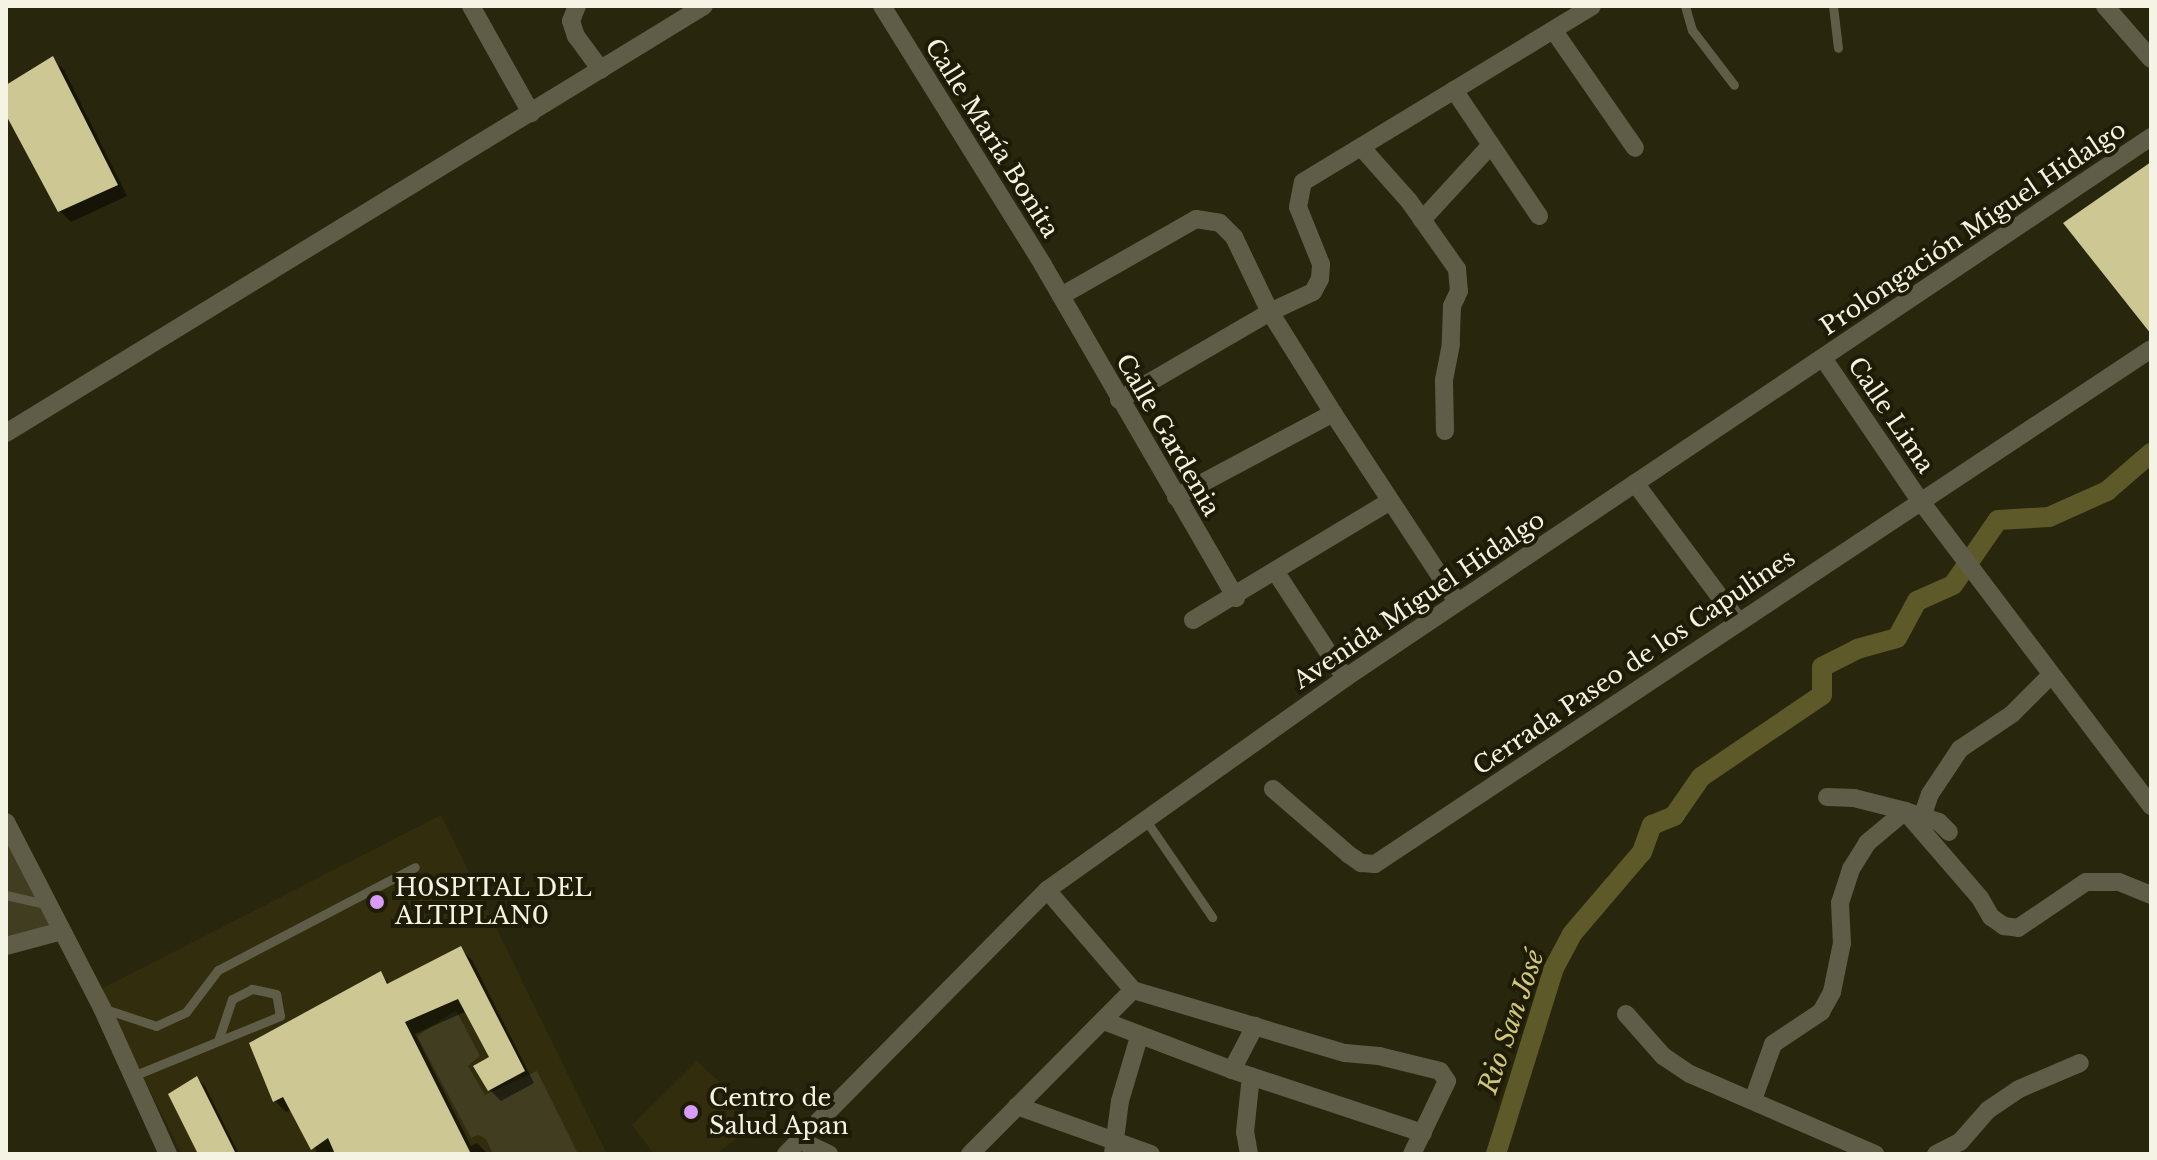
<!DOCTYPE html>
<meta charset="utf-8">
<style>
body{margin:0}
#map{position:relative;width:2157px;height:1160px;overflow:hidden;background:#29260e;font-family:"Libre Baskerville",serif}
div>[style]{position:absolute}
.built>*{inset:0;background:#312d0d}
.green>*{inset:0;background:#403d21}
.shadow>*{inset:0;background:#0007}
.canal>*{height:20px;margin:-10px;padding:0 10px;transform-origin:10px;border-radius:10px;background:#5e5928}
.building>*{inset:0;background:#cdc794}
.service>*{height:9px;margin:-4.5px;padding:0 4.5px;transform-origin:4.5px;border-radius:4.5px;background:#5f5d48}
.minor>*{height:18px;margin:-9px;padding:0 9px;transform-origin:9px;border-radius:9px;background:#5f5d48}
.dots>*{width:22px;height:22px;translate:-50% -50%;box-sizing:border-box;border:4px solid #1f1c05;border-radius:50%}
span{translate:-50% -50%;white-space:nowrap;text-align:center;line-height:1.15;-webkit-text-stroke:8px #1f1c05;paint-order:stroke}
.street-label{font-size:24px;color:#f4f3e4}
.poi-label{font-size:24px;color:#f4f3e4}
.left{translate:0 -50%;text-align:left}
.water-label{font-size:26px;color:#d0c77a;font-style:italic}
.frame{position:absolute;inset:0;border:8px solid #f4f3e4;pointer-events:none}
</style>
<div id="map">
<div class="built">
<div style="clip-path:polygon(441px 815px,607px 1154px,182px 1154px,99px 990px)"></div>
<div style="clip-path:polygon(697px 1061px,738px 1099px,738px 1138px,716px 1154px,654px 1154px,632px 1125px)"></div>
</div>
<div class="green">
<div style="clip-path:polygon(6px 832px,55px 930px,6px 943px)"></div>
<div style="clip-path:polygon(456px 1010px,480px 1056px,468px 1066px,485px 1095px,537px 1071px,578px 1154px,493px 1154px,486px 1139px,478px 1135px,471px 1138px,417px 1036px)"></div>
</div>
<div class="shadow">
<div style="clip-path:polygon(52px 59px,64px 70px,127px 196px,71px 222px,60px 211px,6px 111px,6px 87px)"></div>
<div style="clip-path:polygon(461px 949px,472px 960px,534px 1083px,501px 1101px,490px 1090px,492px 1057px,467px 1011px,415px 1034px,471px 1146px,477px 1143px,488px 1154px,337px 1154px,336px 1151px,318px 1154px,292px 1109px,286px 1112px,275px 1101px,380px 974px,390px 984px)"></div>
<div style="clip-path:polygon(197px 1078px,205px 1086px,239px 1154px,200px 1154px)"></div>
</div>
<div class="canal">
<div style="left:1496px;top:1154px;width:195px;rotate:-72.7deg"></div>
<div style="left:1554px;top:968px;width:38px;rotate:-62deg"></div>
<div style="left:1572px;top:934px;width:108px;rotate:-49.5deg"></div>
<div style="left:1642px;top:852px;width:29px;rotate:-70deg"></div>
<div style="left:1652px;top:825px;width:24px;rotate:-22deg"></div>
<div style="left:1674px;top:816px;width:47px;rotate:-55.3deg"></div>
<div style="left:1701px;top:777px;width:146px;rotate:-34.1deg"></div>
<div style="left:1822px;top:695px;width:28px;rotate:-90deg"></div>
<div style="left:1822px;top:667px;width:39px;rotate:-27deg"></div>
<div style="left:1857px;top:649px;width:41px;rotate:-15.4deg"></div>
<div style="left:1897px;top:638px;width:42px;rotate:-61.6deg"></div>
<div style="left:1917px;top:601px;width:39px;rotate:-24deg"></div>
<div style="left:1953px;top:585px;width:79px;rotate:-55.3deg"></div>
<div style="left:1998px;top:520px;width:51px;rotate:-3.4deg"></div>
<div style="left:2049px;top:517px;width:64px;rotate:-24.1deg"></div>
<div style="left:2107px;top:491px;width:58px;rotate:-40.8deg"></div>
</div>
<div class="building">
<div style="clip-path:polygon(53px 56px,118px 185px,58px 212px,6px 115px,6px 85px)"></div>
<div style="clip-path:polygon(2151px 162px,2151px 334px,2063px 223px)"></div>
<div style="clip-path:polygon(461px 946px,525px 1071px,488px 1091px,473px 1066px,489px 1057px,458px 999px,405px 1022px,471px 1154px,335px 1154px,328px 1138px,311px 1150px,283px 1097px,273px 1102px,249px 1043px,381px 971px,387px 984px)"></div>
<div style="clip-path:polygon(197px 1076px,236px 1154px,198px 1154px,168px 1094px)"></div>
</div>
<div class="service">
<div style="left:1685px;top:6px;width:25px;rotate:74deg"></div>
<div style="left:1692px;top:30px;width:69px;rotate:52.6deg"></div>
<div style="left:1833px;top:6px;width:42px;rotate:83.2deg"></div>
<div style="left:1145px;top:819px;width:119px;rotate:55.6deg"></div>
<div style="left:6px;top:895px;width:44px;rotate:13.1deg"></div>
<div style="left:105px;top:1009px;width:54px;rotate:18.4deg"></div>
<div style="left:156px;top:1026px;width:33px;rotate:-25deg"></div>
<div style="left:186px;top:1012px;width:53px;rotate:-52.7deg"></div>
<div style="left:218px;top:970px;width:222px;rotate:-27.6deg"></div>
<div style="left:133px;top:1076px;width:159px;rotate:-22.2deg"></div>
<div style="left:280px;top:1016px;width:22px;rotate:-100deg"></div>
<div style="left:276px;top:994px;width:25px;rotate:-168deg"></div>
<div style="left:252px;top:989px;width:22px;rotate:153deg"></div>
<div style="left:232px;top:999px;width:44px;rotate:108.4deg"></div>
</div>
<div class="minor">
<div style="left:471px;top:6px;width:123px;rotate:60.7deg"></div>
<div style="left:577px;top:6px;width:16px;rotate:112deg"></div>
<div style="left:571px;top:21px;width:16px;rotate:72deg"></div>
<div style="left:576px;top:36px;width:42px;rotate:53.7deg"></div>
<div style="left:882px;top:6px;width:305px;rotate:58.1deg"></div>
<div style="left:1043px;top:265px;width:385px;rotate:59.9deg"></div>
<div style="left:2105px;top:6px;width:70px;rotate:49deg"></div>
<div style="left:1554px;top:31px;width:142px;rotate:55.3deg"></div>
<div style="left:1454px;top:90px;width:152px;rotate:56deg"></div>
<div style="left:1361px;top:147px;width:72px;rotate:48.4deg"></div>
<div style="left:1409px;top:201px;width:83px;rotate:54.8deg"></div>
<div style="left:1457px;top:269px;width:22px;rotate:85deg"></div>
<div style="left:1459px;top:291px;width:17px;rotate:115deg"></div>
<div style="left:1452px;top:306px;width:38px;rotate:92deg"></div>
<div style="left:1451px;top:344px;width:37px;rotate:101deg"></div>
<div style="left:1444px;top:380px;width:51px;rotate:88.9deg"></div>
<div style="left:1422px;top:220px;width:102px;rotate:-47.4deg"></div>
<div style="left:1061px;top:296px;width:155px;rotate:-29.7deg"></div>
<div style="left:1196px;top:219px;width:24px;rotate:9deg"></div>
<div style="left:1220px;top:223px;width:20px;rotate:45deg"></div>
<div style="left:1234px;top:237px;width:83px;rotate:64.4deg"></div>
<div style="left:1270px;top:312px;width:119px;rotate:58deg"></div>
<div style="left:1333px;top:413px;width:226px;rotate:56.7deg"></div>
<div style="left:1823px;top:358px;width:171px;rotate:55.8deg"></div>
<div style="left:1919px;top:499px;width:385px;rotate:52.9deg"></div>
<div style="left:1119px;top:400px;width:175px;rotate:-30.2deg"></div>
<div style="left:1270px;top:312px;width:47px;rotate:-24.9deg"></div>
<div style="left:1313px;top:292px;width:15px;rotate:-62deg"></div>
<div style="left:1320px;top:279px;width:15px;rotate:-86deg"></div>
<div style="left:1321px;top:264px;width:61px;rotate:-112deg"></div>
<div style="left:1298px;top:207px;width:25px;rotate:-79deg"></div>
<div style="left:1303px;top:182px;width:338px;rotate:-31.3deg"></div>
<div style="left:6px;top:433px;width:818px;rotate:-31.46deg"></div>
<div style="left:1635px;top:483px;width:172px;rotate:53.3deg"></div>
<div style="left:1176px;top:497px;width:178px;rotate:-28.1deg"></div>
<div style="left:1275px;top:571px;width:128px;rotate:56.8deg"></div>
<div style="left:1193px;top:620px;width:230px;rotate:-31.1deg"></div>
<div style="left:1273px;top:789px;width:99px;rotate:40.9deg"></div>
<div style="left:1348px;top:854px;width:16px;rotate:35deg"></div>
<div style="left:1361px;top:863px;width:14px;rotate:4deg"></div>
<div style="left:1375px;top:864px;width:931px;rotate:-33.57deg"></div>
<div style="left:1827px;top:797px;width:27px;rotate:2deg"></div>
<div style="left:1854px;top:798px;width:53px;rotate:14.3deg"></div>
<div style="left:1905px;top:811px;width:36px;rotate:18deg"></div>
<div style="left:1939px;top:822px;width:14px;rotate:45deg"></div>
<div style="left:1922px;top:817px;width:24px;rotate:-71deg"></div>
<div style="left:1930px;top:794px;width:54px;rotate:-56.3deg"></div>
<div style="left:1960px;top:749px;width:63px;rotate:-33.9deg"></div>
<div style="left:2012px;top:714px;width:54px;rotate:-45deg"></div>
<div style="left:6px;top:822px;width:209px;rotate:62.7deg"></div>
<div style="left:102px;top:1008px;width:160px;rotate:65.7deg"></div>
<div style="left:1047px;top:890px;width:132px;rotate:49.3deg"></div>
<div style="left:1133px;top:990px;width:221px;rotate:16.6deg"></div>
<div style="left:1345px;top:1053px;width:34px;rotate:5deg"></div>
<div style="left:1379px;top:1056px;width:63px;rotate:13.8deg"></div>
<div style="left:1440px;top:1071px;width:12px;rotate:55deg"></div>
<div style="left:1447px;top:1081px;width:81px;rotate:115.6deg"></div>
<div style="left:6px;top:946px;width:58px;rotate:-15deg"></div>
<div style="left:1626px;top:1014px;width:56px;rotate:48.6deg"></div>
<div style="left:1663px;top:1056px;width:32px;rotate:34deg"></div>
<div style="left:1690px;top:1074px;width:202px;rotate:23.4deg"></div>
<div style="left:1104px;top:1021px;width:137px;rotate:20.9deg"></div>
<div style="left:1232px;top:1070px;width:201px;rotate:18.3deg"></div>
<div style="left:1232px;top:1070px;width:50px;rotate:-62.4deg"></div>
<div style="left:1753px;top:1100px;width:59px;rotate:-70.3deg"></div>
<div style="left:1773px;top:1044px;width:58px;rotate:-33.7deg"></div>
<div style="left:1821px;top:1012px;width:23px;rotate:-61deg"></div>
<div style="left:1832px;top:992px;width:50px;rotate:-78.5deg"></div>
<div style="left:1842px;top:943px;width:40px;rotate:-92.9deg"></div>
<div style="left:1840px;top:903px;width:36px;rotate:-72deg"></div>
<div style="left:1851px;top:869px;width:31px;rotate:-58deg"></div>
<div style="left:1867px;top:843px;width:50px;rotate:-40.1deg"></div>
<div style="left:1905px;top:811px;width:115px;rotate:49.2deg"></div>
<div style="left:1980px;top:898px;width:22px;rotate:60deg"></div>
<div style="left:1991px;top:917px;width:16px;rotate:35deg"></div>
<div style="left:2004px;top:926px;width:14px;rotate:8deg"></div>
<div style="left:2018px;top:928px;width:82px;rotate:-34.1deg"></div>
<div style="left:2086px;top:882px;width:33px"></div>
<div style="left:2119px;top:882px;width:35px;rotate:22deg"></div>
<div style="left:1017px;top:1106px;width:142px;rotate:19.7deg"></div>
<div style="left:801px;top:1141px;width:31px;rotate:25deg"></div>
<div style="left:786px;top:1154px;width:371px;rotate:-45.3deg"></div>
<div style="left:1047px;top:890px;width:366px;rotate:-35.4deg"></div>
<div style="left:1345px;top:678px;width:971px;rotate:-33.87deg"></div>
<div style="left:970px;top:1154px;width:231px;rotate:-45.2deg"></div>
<div style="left:1113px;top:1154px;width:53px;rotate:-82.5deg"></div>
<div style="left:1120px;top:1101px;width:67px;rotate:-73.5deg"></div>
<div style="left:1249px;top:1154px;width:22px;rotate:-100deg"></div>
<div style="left:1245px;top:1132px;width:56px;rotate:-83.9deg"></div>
<div style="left:1936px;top:1154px;width:27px;rotate:-27deg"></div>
<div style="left:1960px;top:1142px;width:43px;rotate:-48.8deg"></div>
<div style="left:1988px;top:1110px;width:37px;rotate:-34deg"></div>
<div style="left:2019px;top:1089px;width:66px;rotate:-23.1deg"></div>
</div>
<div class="dots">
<div style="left:377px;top:902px;background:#d79bf9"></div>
<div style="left:691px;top:1112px;background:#d79bf9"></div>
</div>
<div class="street-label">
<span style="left:992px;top:138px;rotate:58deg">Calle María Bonita</span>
<span style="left:1973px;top:228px;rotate:-34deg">Prolongación Miguel Hidalgo</span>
<span style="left:1891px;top:415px;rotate:56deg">Calle Lima</span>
<span style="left:1168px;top:435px;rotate:60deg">Calle Gardenia</span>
<span style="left:1419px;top:600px;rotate:-34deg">Avenida Miguel Hidalgo</span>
<span style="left:1634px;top:662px;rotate:-34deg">Cerrada Paseo de los Capulines</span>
</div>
<div class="poi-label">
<span class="left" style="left:395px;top:902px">H0SPITAL DEL<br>ALTIPLAN0</span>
<span class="left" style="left:709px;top:1112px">Centro de<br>Salud Apan</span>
</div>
<div class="water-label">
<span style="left:1512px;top:1022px;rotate:-71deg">Rio San José</span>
</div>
<div class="frame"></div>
</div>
